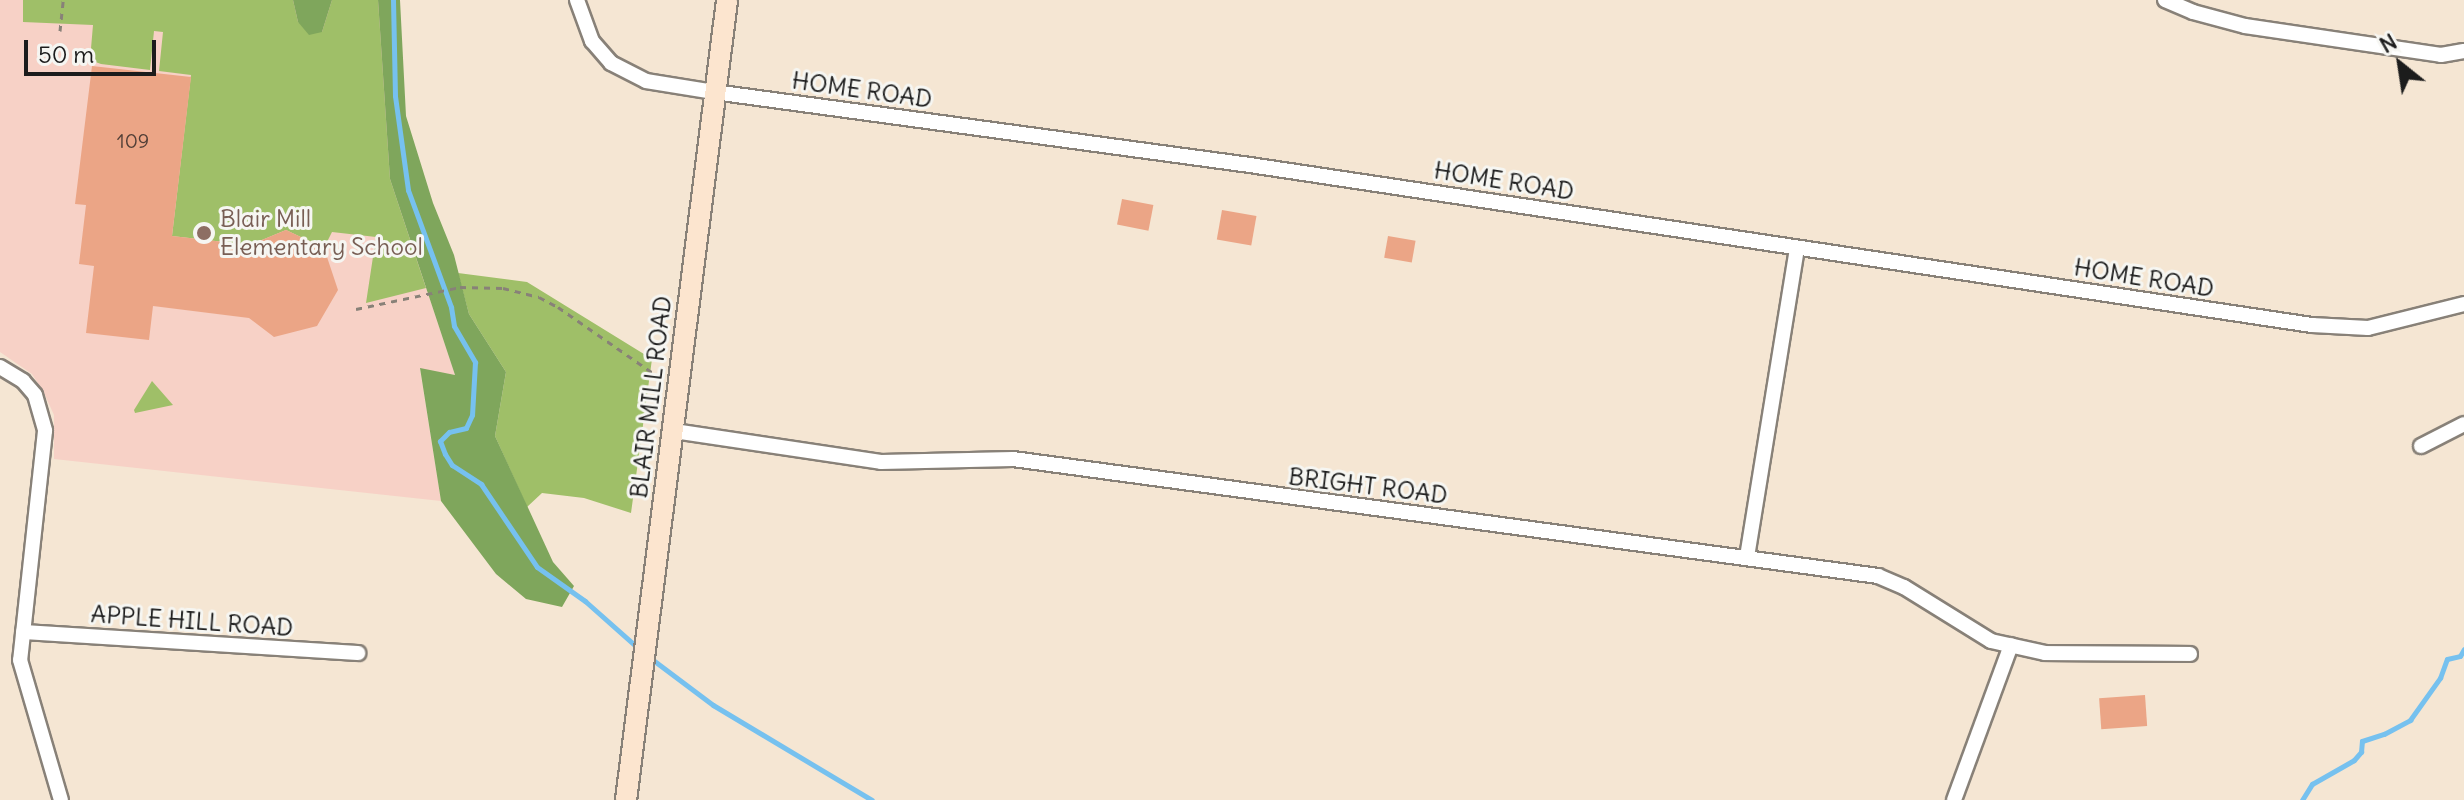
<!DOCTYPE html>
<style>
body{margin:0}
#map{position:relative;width:2464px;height:800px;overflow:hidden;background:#f5e6d3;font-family:Delius,sans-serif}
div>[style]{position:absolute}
.built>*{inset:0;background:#f7d1c6}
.green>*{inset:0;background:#9fbf68}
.forest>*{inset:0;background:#7fa65c}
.stream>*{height:5px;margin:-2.5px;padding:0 2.5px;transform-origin:2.5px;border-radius:2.5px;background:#76c1ef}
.building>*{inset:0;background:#eba586;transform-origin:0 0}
.path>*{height:3px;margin-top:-1.5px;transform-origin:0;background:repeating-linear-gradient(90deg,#888178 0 6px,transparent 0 12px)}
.roads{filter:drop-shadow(2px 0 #888178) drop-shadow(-2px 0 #888178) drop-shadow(0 2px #888178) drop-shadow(0 -2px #888178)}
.minor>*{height:14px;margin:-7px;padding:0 7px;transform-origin:7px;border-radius:7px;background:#fff}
.secondary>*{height:20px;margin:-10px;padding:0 10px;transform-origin:10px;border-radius:10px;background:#fce5cf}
.dots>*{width:22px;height:22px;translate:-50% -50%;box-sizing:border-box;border:4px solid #f6f6f2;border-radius:50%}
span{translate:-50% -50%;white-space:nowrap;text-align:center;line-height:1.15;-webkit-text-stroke:6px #f6f6f2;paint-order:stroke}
.number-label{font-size:20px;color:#503e36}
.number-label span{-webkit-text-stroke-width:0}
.street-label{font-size:24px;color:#1c1c1c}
.education-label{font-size:24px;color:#785e54}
.left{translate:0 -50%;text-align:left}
.north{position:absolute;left:2360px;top:24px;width:80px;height:80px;-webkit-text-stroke:6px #f6f6f2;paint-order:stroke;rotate:330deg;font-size:22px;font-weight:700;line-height:32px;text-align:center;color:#1c1c1c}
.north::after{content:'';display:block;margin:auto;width:28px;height:36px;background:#1c1c1c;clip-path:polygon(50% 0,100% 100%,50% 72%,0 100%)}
.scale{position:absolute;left:24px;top:40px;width:132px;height:36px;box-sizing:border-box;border:4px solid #1c1c1c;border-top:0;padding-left:10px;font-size:24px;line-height:28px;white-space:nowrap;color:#1c1c1c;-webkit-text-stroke:6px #f6f6f2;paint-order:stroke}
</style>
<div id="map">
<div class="built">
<div style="clip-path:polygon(0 0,381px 0,390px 179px,455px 375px,420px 369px,441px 501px,54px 459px,54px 415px,44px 393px,32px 374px,0 352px)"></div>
</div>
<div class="green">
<div style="clip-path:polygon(23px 0,293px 0,298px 22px,322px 32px,332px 0,378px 0,390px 179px,426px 288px,366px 303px,376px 237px,332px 232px,324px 248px,286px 230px,250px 245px,172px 236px,191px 75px,159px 71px,163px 32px,154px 31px,150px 70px,101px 64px,90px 60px,93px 25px,23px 22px)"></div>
<div style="clip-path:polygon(458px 273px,527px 282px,652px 359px,631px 513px,584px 498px,542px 493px,527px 507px,495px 436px,506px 372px,469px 314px)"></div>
<div style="clip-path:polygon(152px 381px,173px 405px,135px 413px,134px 410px)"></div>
</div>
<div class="forest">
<div style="clip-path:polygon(293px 0,332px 0,322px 32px,309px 35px,298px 22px)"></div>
<div style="clip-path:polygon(378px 0,400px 0,406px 116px,433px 203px,454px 255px,469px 314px,506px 372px,495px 436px,553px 562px,574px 586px,562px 607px,526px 599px,496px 574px,441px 501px,420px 368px,455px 375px,390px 179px)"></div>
</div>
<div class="stream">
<div style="left:393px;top:0;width:96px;rotate:88.8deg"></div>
<div style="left:395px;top:96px;width:95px;rotate:82.1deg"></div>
<div style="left:408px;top:190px;width:125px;rotate:69.8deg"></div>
<div style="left:451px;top:307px;width:19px;rotate:81deg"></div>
<div style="left:454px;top:326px;width:42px;rotate:59.7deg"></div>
<div style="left:475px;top:362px;width:53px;rotate:93.2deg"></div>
<div style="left:472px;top:415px;width:14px;rotate:115deg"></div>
<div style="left:466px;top:428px;width:17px;rotate:167deg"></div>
<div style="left:449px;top:432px;width:13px;rotate:135deg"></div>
<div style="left:440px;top:441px;width:14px;rotate:69deg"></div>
<div style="left:445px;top:454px;width:13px;rotate:58deg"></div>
<div style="left:452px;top:465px;width:35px;rotate:33deg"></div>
<div style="left:481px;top:484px;width:100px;rotate:56deg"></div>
<div style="left:537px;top:567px;width:59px;rotate:35.3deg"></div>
<div style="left:585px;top:601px;width:71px;rotate:41.6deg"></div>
<div style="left:649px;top:657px;width:80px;rotate:36.9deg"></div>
<div style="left:713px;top:705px;width:185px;rotate:30.9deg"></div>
<div style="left:2302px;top:800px;width:19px;rotate:-58deg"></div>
<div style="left:2312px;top:784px;width:48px;rotate:-29.7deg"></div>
<div style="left:2354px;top:760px;width:11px;rotate:-49deg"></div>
<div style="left:2361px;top:752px;width:11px;rotate:-85deg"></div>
<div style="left:2362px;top:741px;width:23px;rotate:-18deg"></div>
<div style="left:2384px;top:734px;width:30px;rotate:-28deg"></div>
<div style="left:2410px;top:720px;width:52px;rotate:-54.5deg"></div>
<div style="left:2440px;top:678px;width:20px;rotate:-70deg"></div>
<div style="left:2447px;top:659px;width:13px;rotate:-13deg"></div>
<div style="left:2460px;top:656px;width:8px;rotate:-60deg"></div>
</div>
<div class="building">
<div style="clip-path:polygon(92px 66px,191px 77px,172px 236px,250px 245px,286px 230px,324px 248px,338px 290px,317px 326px,274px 337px,249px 318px,153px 306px,149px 340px,86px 333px,94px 266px,79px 264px,86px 205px,75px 204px)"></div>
<div style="left:1122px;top:199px;width:32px;height:26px;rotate:11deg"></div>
<div style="left:1222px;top:210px;width:35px;height:30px;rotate:10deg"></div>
<div style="left:1388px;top:236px;width:28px;height:22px;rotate:10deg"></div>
<div style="left:2145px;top:695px;width:31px;height:46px;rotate:86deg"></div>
</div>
<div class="path">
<div style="left:60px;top:31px;width:31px;rotate:-84deg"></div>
<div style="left:356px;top:309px;width:106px;rotate:-11.9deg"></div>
<div style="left:460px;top:287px;width:43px;rotate:1.3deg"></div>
<div style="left:503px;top:288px;width:37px;rotate:14deg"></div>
<div style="left:539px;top:297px;width:21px;rotate:28deg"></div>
<div style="left:558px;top:307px;width:124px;rotate:34.8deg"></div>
</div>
<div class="roads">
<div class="minor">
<div style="left:577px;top:0;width:44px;rotate:69.9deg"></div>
<div style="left:592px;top:41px;width:29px;rotate:49deg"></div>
<div style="left:611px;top:63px;width:39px;rotate:27deg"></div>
<div style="left:646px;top:81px;width:69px;rotate:9.2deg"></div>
<div style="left:714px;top:92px;width:541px;rotate:7.76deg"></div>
<div style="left:1250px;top:165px;width:1074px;rotate:8.57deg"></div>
<div style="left:2312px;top:325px;width:56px;rotate:3.1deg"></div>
<div style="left:2368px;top:328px;width:99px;rotate:-14deg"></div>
<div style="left:2165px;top:0;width:30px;rotate:23deg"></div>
<div style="left:2193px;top:12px;width:54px;rotate:15.1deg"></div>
<div style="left:2245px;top:26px;width:198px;rotate:8.4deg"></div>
<div style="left:2441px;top:55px;width:23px;rotate:-10deg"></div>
<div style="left:0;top:367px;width:27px;rotate:31deg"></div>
<div style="left:23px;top:381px;width:18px;rotate:49deg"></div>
<div style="left:35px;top:395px;width:37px;rotate:74deg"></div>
<div style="left:45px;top:431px;width:230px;rotate:96.2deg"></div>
<div style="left:20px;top:660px;width:146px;rotate:73.7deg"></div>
<div style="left:674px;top:431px;width:209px;rotate:8.5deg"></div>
<div style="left:881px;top:462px;width:132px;rotate:-1.3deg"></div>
<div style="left:1013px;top:459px;width:873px;rotate:7.7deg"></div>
<div style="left:1878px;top:576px;width:28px;rotate:23deg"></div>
<div style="left:1904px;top:587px;width:102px;rotate:31.8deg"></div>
<div style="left:1991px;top:641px;width:55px;rotate:12.5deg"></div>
<div style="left:2045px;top:653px;width:145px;rotate:0.4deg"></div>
<div style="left:2421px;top:446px;width:48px;rotate:-27.1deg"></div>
<div style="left:1747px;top:557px;width:313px;rotate:-80.8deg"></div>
<div style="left:23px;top:632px;width:336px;rotate:3.6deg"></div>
<div style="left:1954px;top:800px;width:165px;rotate:-69.8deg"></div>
</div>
<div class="secondary">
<div style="left:626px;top:800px;width:806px;rotate:-82.8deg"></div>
</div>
</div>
<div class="dots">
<div style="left:204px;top:233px;background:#8d6e63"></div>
</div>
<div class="number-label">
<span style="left:133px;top:140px">109</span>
</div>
<div class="street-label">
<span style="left:862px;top:90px;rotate:8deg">HOME ROAD</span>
<span style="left:1504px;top:181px;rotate:9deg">HOME ROAD</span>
<span style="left:2144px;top:278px;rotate:9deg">HOME ROAD</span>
<span style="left:651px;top:397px;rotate:-83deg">BLAIR MILL ROAD</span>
<span style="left:1368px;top:486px;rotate:7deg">BRIGHT ROAD</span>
<span style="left:192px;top:621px;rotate:4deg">APPLE HILL ROAD</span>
</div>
<div class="education-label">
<span class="left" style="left:220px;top:233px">Blair Mill<br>Elementary School</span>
</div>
<div class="north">N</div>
<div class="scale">50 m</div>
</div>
